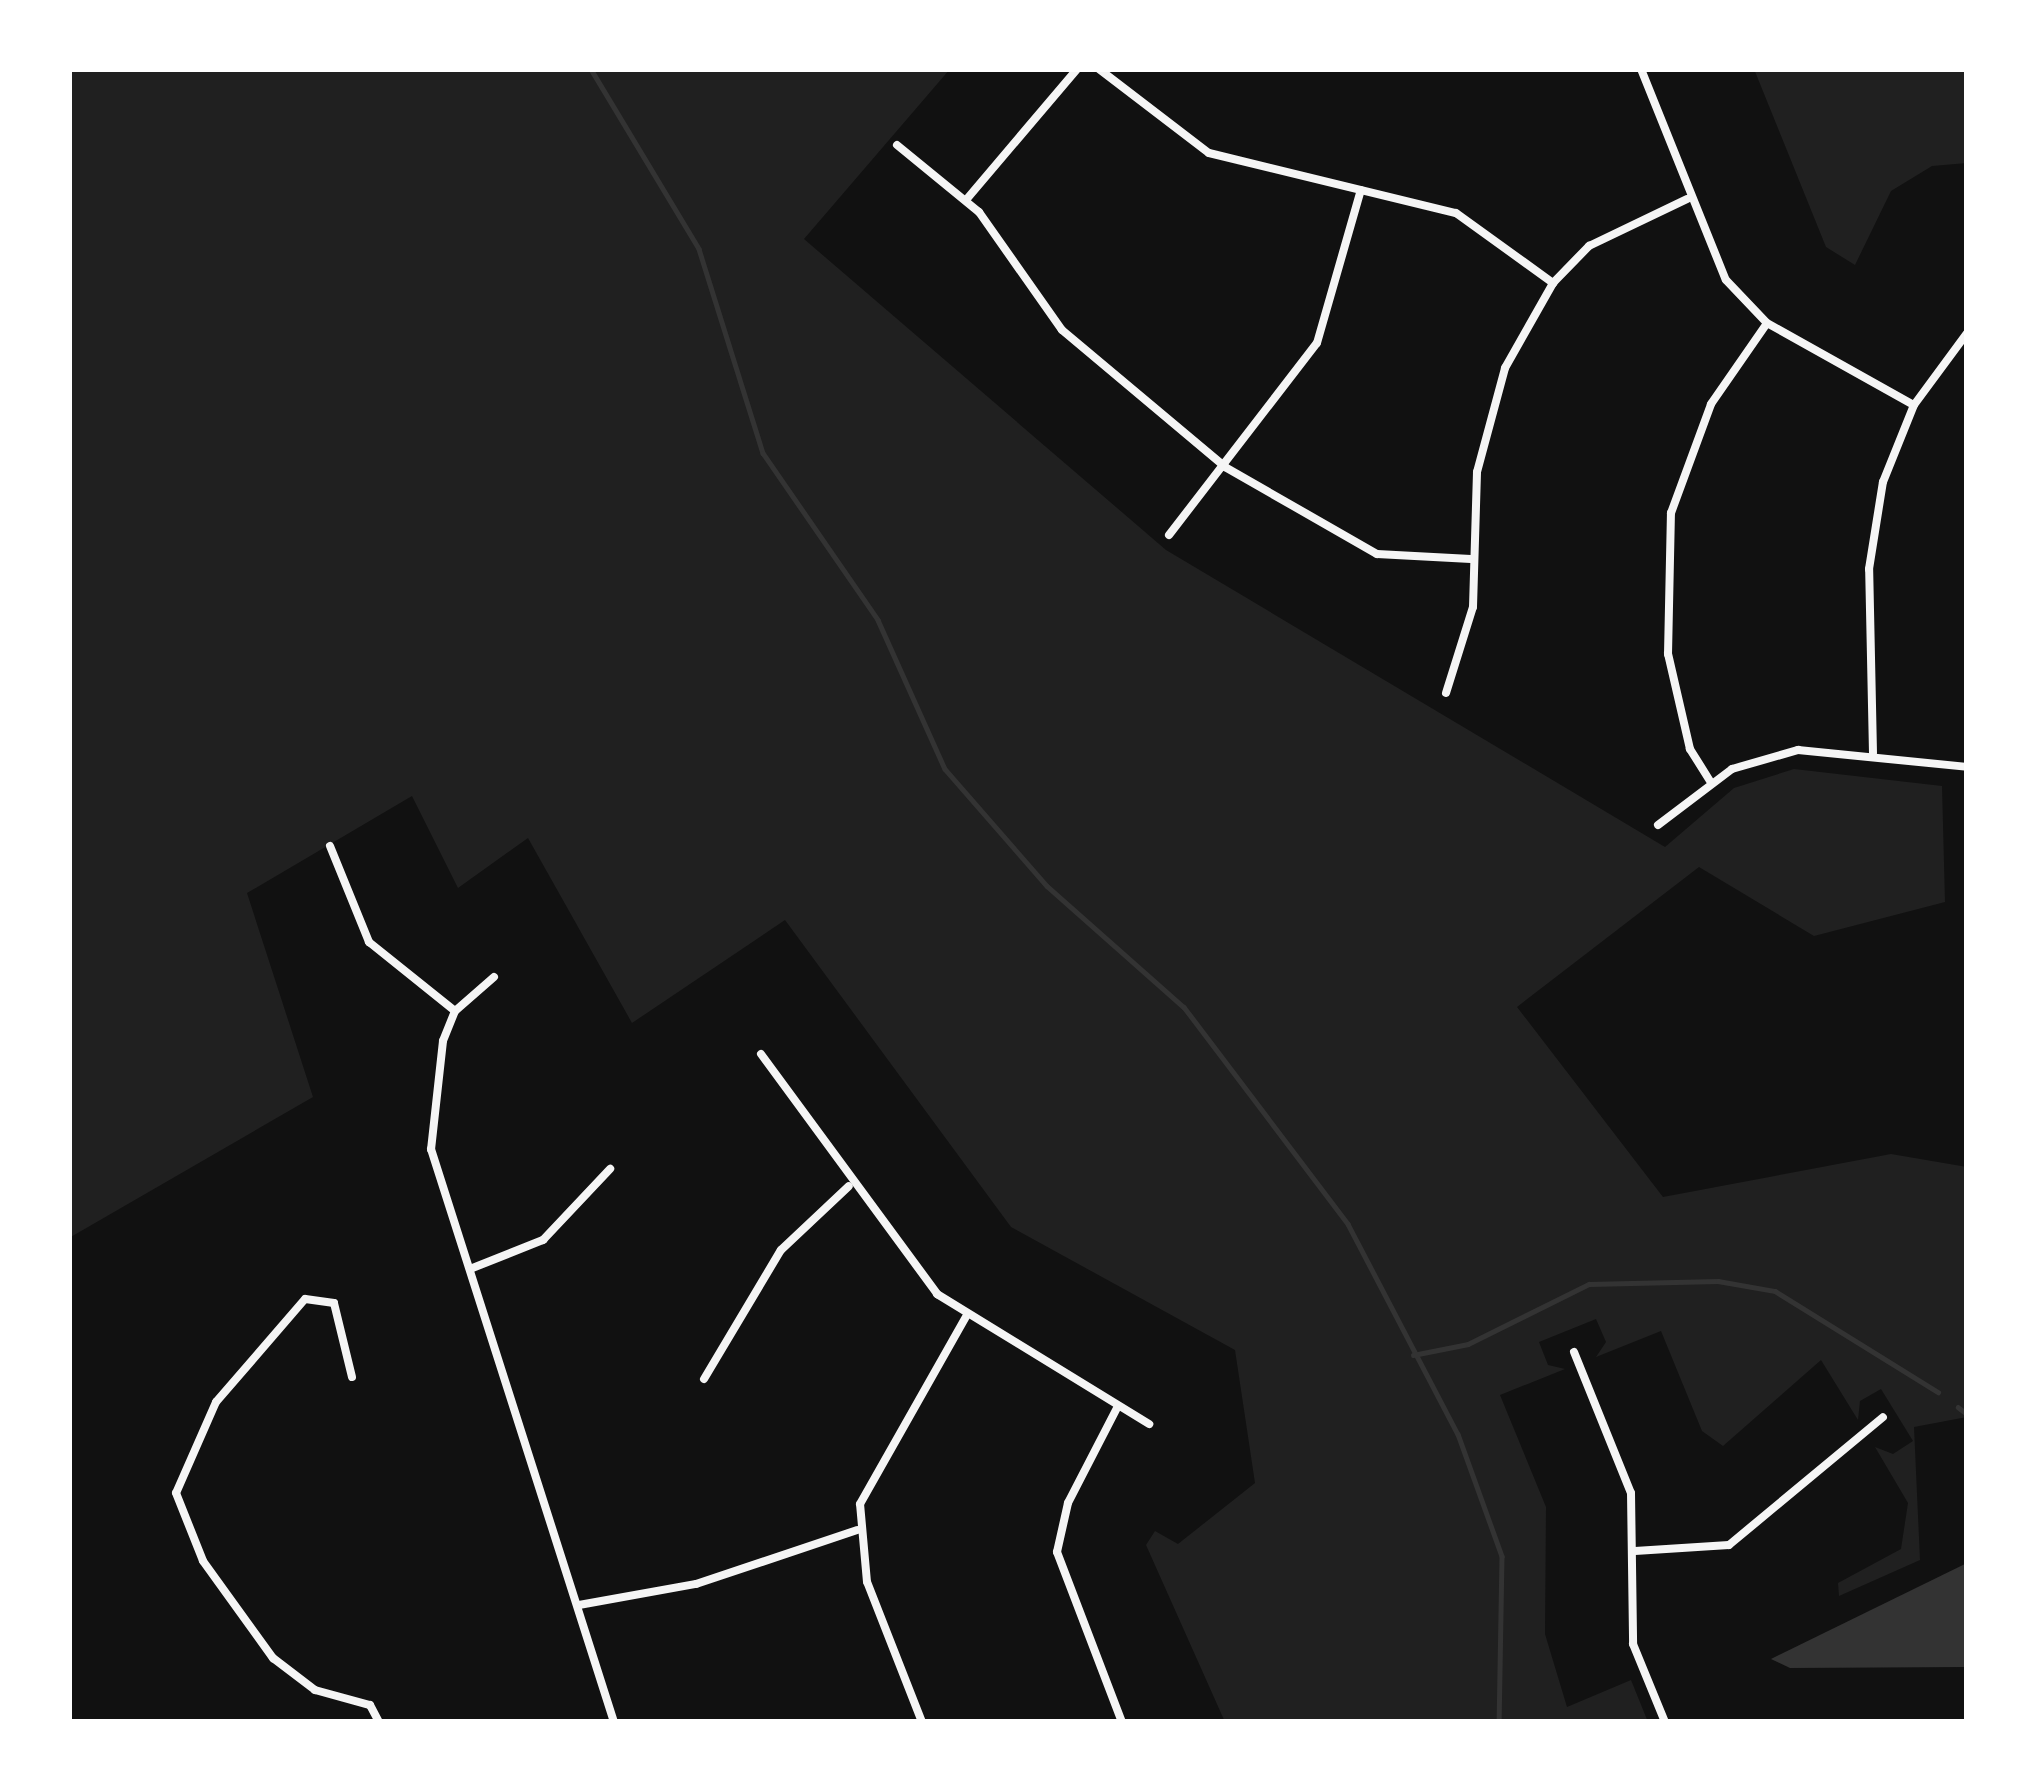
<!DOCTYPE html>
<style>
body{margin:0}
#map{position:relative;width:2036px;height:1791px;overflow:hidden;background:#111;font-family:"Asap Condensed",sans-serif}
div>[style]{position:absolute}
.green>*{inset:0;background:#202020}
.water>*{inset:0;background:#333}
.stream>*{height:4.5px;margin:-2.25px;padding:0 2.25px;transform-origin:2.25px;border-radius:2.25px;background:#333}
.minor>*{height:8px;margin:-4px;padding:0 4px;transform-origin:4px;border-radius:4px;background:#f5f5f5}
span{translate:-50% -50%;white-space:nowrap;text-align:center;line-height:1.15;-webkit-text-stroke:12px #fff;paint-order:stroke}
.frame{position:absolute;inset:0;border:72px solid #fff;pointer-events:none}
</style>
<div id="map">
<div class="green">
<div style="clip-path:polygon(69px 69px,950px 69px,804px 239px,1166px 550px,1665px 847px,1734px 788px,1794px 769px,1942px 786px,1945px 902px,1814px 936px,1699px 867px,1517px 1007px,1663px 1197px,1891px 1154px,1967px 1167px,1967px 1417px,1914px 1427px,1920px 1560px,1839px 1596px,1838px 1583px,1901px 1549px,1908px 1503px,1875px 1447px,1893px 1454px,1913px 1441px,1881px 1389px,1860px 1401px,1858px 1420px,1821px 1360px,1723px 1446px,1702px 1431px,1661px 1331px,1596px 1357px,1606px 1342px,1596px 1319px,1539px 1342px,1548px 1365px,1565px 1369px,1500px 1395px,1546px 1507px,1545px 1634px,1567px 1707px,1631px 1680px,1648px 1722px,1225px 1722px,1146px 1545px,1155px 1531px,1178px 1544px,1255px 1483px,1235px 1350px,1011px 1227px,785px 920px,632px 1023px,528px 838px,458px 888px,412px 796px,247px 893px,313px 1097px,69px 1238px)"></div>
<div style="clip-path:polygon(1754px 69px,1967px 69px,1967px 163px,1932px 166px,1891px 191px,1855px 265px,1826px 247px)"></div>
</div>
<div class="water">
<div style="clip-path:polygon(1967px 1563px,1967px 1667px,1790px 1668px,1771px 1659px)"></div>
</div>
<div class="stream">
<div style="left:591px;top:69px;width:210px;rotate:59deg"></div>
<div style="left:699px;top:249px;width:214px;rotate:72.6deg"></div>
<div style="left:763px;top:453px;width:203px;rotate:55.4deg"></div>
<div style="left:878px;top:620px;width:163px;rotate:65.8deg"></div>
<div style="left:945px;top:769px;width:155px;rotate:48.9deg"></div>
<div style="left:1047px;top:886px;width:183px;rotate:41.5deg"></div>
<div style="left:1184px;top:1007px;width:272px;rotate:52.9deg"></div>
<div style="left:1348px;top:1224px;width:237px;rotate:62.4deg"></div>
<div style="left:1458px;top:1434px;width:130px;rotate:70.2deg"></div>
<div style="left:1502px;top:1556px;width:166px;rotate:91deg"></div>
<div style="left:1413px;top:1355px;width:56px;rotate:-11.3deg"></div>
<div style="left:1468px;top:1344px;width:135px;rotate:-26.4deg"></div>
<div style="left:1589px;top:1284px;width:129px;rotate:-1.3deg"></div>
<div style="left:1718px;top:1281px;width:58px;rotate:10deg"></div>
<div style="left:1775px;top:1291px;width:192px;rotate:31.8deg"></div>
<div style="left:1958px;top:1407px;width:11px;rotate:38deg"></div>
</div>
<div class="minor">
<div style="left:1099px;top:69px;width:138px;rotate:37.4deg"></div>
<div style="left:1209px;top:153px;width:254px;rotate:13.7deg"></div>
<div style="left:1456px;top:213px;width:120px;rotate:35.8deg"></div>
<div style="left:1641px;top:69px;width:227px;rotate:68.1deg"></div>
<div style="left:1726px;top:280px;width:59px;rotate:46.4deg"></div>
<div style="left:1767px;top:323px;width:168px;rotate:29.2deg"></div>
<div style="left:897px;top:145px;width:106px;rotate:39.3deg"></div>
<div style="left:979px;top:212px;width:144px;rotate:54.9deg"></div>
<div style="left:1062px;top:330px;width:213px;rotate:40deg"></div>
<div style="left:1225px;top:467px;width:175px;rotate:29.8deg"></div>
<div style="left:1377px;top:554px;width:94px;rotate:3deg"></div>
<div style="left:966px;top:200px;width:172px;rotate:-49.7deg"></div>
<div style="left:1169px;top:535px;width:242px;rotate:-52.4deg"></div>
<div style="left:1317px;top:343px;width:159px;rotate:-74deg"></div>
<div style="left:1446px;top:693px;width:90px;rotate:-72.6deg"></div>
<div style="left:1473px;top:607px;width:135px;rotate:-88.3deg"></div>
<div style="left:1477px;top:472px;width:108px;rotate:-74.9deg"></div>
<div style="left:1505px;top:368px;width:98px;rotate:-60.5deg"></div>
<div style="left:1553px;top:283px;width:52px;rotate:-45.8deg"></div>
<div style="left:1589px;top:246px;width:109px;rotate:-25.6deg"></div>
<div style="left:1873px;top:753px;width:184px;rotate:-91.2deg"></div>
<div style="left:1869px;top:569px;width:88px;rotate:-80.9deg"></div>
<div style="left:1883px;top:482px;width:83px;rotate:-68.1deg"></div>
<div style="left:1914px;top:405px;width:89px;rotate:-53.6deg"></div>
<div style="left:1710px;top:781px;width:38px;rotate:-122deg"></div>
<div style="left:1690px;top:749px;width:98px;rotate:-103deg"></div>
<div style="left:1668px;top:654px;width:141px;rotate:-88.8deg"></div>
<div style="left:1671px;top:513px;width:116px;rotate:-69.8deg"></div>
<div style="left:1711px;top:404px;width:98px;rotate:-55.3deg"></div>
<div style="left:1658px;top:825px;width:93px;rotate:-37.1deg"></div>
<div style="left:1732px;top:769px;width:69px;rotate:-16.1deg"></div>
<div style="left:1798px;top:750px;width:170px;rotate:5.7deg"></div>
<div style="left:330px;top:846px;width:104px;rotate:67.9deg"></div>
<div style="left:369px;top:942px;width:110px;rotate:38.7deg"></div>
<div style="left:494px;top:977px;width:52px;rotate:138.9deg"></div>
<div style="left:455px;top:1011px;width:32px;rotate:112deg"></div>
<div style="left:443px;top:1041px;width:109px;rotate:96.3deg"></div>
<div style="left:431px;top:1149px;width:602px;rotate:72.29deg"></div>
<div style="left:761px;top:1054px;width:298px;rotate:53.7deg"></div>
<div style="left:937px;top:1294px;width:249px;rotate:31.5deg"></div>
<div style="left:470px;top:1269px;width:79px;rotate:-21.7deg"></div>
<div style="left:543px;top:1240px;width:98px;rotate:-46.7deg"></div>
<div style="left:1574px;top:1352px;width:152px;rotate:68deg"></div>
<div style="left:1631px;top:1493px;width:151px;rotate:89.2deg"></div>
<div style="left:1633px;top:1644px;width:84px;rotate:67.7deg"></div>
<div style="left:352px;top:1377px;width:76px;rotate:-103.7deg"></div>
<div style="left:334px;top:1303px;width:29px;rotate:-172deg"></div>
<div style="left:305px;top:1299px;width:136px;rotate:130.8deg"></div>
<div style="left:216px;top:1402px;width:99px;rotate:113.7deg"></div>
<div style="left:176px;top:1493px;width:73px;rotate:68.3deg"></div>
<div style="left:203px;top:1561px;width:120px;rotate:54.2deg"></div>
<div style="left:273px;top:1658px;width:53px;rotate:37.3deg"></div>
<div style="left:315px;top:1690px;width:57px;rotate:15.3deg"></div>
<div style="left:370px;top:1705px;width:19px;rotate:62deg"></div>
<div style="left:704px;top:1379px;width:150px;rotate:-59.2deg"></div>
<div style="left:781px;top:1250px;width:93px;rotate:-43.3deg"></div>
<div style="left:1118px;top:1406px;width:109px;rotate:117.3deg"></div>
<div style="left:1068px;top:1503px;width:50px;rotate:102.7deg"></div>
<div style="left:1057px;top:1552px;width:182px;rotate:69.1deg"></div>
<div style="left:1635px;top:1551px;width:94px;rotate:-3.7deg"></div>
<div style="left:1729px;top:1545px;width:200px;rotate:-39.7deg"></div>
<div style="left:579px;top:1605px;width:119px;rotate:-10.2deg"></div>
<div style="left:696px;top:1584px;width:170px;rotate:-18.5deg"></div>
<div style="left:922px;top:1722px;width:150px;rotate:-111.4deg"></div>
<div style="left:867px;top:1582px;width:78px;rotate:-95.1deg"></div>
<div style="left:860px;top:1504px;width:215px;rotate:-60.5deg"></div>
</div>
<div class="frame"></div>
</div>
